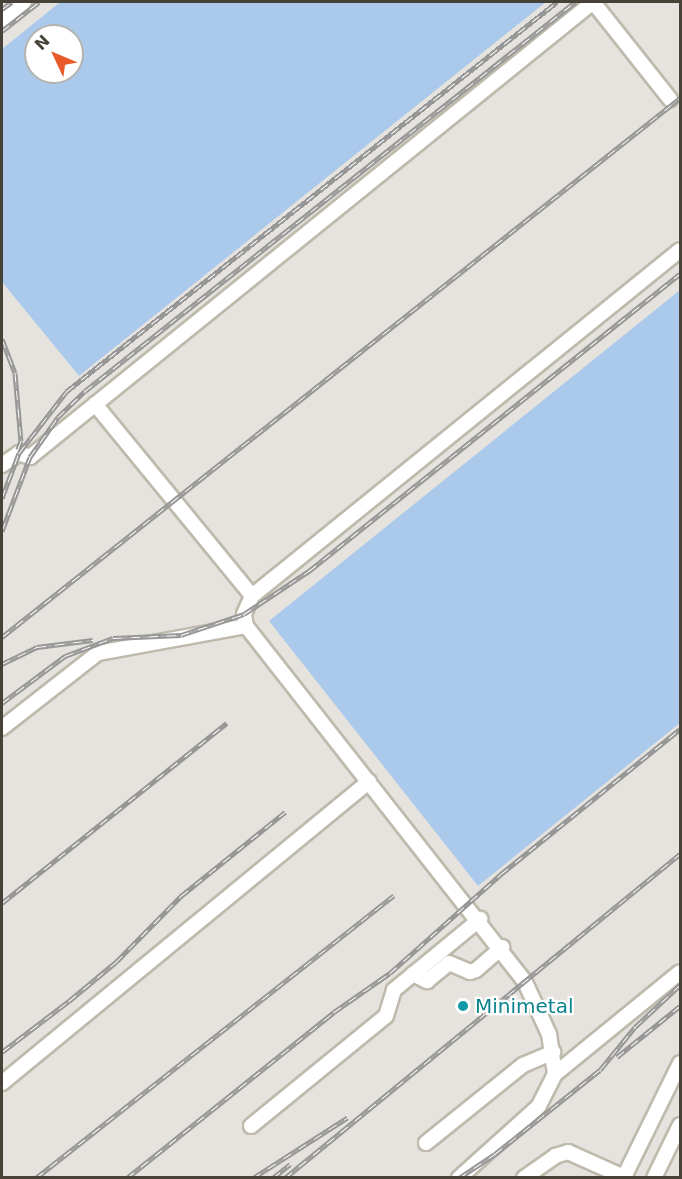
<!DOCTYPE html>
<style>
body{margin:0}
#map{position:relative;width:682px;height:1179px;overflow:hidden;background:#f3f1e9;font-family:"DejaVu Sans",sans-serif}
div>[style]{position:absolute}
.industrial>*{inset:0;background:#e6e3de}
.water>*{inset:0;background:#abcaeb}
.roads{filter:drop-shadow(2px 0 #bebaac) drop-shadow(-2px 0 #bebaac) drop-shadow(0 2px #bebaac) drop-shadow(0 -2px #bebaac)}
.minor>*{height:14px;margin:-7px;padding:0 7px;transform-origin:7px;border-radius:7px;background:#fff}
.rail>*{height:5px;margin-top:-2.5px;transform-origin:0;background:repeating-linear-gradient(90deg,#fff 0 9px,#979797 0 18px);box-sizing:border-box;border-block:2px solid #979797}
.dots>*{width:16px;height:16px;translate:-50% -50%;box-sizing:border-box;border:3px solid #fff;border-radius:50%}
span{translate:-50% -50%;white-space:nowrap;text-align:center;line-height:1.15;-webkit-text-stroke:4.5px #fff;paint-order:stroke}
.culture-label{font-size:20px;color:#0d838f}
.left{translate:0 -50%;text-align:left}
.frame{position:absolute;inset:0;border:3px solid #464238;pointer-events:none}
.north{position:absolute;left:24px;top:24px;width:60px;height:60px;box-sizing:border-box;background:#fff;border:2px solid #b5b3af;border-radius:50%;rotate:314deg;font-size:16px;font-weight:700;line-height:24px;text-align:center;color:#464238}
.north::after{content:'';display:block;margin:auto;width:21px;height:27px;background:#e95a2a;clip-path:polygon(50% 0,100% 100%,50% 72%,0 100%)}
</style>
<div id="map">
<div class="industrial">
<div style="clip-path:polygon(2px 2px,60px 2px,2px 49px)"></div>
<div style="clip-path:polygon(546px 2px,680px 2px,680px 1177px,2px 1177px,2px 282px,79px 376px)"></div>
</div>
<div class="water">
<div style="clip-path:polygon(evenodd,60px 2px,546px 2px,79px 376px,2px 282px,2px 49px,60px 2px,36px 36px,72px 36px,72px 72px,36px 72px,36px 36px)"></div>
<div style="clip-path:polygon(680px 290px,680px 723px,478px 886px,269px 621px)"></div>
</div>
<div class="roads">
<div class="minor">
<div style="left:593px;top:2px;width:124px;rotate:51.6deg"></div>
<div style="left:2px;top:20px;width:28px;rotate:-39deg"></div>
<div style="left:95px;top:404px;width:248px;rotate:50.7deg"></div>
<div style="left:252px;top:596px;width:20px;rotate:114deg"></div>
<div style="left:244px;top:614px;width:12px;rotate:81deg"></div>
<div style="left:246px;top:626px;width:450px;rotate:51.9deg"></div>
<div style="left:524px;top:980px;width:60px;rotate:65.2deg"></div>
<div style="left:549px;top:1034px;width:40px;rotate:81.5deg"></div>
<div style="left:555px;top:1074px;width:36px;rotate:117deg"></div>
<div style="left:539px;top:1106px;width:108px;rotate:138deg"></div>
<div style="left:2px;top:465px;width:21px;rotate:-35deg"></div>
<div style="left:19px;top:453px;width:12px;rotate:20deg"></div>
<div style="left:30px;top:457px;width:724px;rotate:-38.94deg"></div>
<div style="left:252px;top:596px;width:550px;rotate:-38.95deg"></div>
<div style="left:2px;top:728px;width:122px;rotate:-38deg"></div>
<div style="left:98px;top:653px;width:150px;rotate:-10.3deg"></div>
<div style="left:413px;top:974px;width:16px;rotate:27deg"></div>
<div style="left:427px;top:981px;width:28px;rotate:-39deg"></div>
<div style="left:449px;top:963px;width:23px;rotate:23deg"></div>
<div style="left:470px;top:972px;width:6px;rotate:-18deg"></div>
<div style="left:476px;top:970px;width:35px;rotate:-41deg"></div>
<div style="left:555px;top:1074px;width:161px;rotate:-39.2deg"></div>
<div style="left:2px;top:1083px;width:475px;rotate:-39.4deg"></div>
<div style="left:251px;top:1126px;width:174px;rotate:-39.2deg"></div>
<div style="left:386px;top:1016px;width:27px;rotate:-73deg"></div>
<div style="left:394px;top:990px;width:112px;rotate:-39.5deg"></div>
<div style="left:426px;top:1143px;width:124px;rotate:-38.8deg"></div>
<div style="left:523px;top:1065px;width:33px;rotate:-23deg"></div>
<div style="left:624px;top:1177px;width:127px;rotate:-63.8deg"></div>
<div style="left:524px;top:1178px;width:38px;rotate:-35deg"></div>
<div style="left:555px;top:1156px;width:14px;rotate:-17deg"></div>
<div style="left:568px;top:1152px;width:64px;rotate:24.1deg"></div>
<div style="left:654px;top:1178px;width:59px;rotate:-63.9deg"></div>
</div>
</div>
<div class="rail">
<div style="left:2px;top:9px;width:12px;rotate:-35deg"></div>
<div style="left:2px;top:31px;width:47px;rotate:-38.1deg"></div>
<div style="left:2px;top:339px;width:36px;rotate:69deg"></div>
<div style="left:15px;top:373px;width:68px;rotate:85deg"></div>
<div style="left:21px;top:441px;width:9px;rotate:111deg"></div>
<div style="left:2px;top:498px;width:48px;rotate:-69.3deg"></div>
<div style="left:19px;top:453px;width:78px;rotate:-52.3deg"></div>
<div style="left:67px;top:391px;width:626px;rotate:-38.45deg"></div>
<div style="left:2px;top:531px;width:79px;rotate:-69.3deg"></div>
<div style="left:30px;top:457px;width:49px;rotate:-55deg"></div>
<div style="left:58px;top:417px;width:37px;rotate:-44deg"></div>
<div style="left:85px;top:391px;width:626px;rotate:-38.45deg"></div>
<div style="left:2px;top:637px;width:866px;rotate:-38.48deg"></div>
<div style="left:2px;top:664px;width:39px;rotate:-26deg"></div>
<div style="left:37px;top:647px;width:56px;rotate:-7.1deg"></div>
<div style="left:2px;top:703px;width:79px;rotate:-36.7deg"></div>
<div style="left:65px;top:656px;width:51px;rotate:-20.6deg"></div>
<div style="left:113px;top:638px;width:68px;rotate:-2.5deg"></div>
<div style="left:181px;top:635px;width:66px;rotate:-18.4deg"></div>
<div style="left:244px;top:614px;width:78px;rotate:-33.5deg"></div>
<div style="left:309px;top:571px;width:475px;rotate:-38.7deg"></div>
<div style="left:2px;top:903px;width:288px;rotate:-38.7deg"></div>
<div style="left:2px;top:1052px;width:84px;rotate:-37.3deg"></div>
<div style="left:69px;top:1001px;width:61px;rotate:-39.7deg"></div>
<div style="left:116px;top:962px;width:93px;rotate:-45.4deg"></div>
<div style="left:181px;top:896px;width:134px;rotate:-38.9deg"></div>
<div style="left:617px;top:1057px;width:81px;rotate:-39deg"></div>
<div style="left:36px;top:1178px;width:456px;rotate:-38.3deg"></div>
<div style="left:127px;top:1178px;width:265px;rotate:-38.7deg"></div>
<div style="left:334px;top:1012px;width:68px;rotate:-34.9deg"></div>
<div style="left:390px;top:973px;width:149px;rotate:-41.7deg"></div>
<div style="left:501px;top:874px;width:230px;rotate:-39deg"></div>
<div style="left:253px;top:1178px;width:112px;rotate:-32.6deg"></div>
<div style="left:273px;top:1178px;width:22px;rotate:-39deg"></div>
<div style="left:285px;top:1178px;width:511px;rotate:-39.36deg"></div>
<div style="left:459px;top:1178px;width:43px;rotate:-33.7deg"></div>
<div style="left:495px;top:1154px;width:134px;rotate:-38.7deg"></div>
<div style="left:600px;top:1070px;width:55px;rotate:-50.9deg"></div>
<div style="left:635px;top:1027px;width:62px;rotate:-43deg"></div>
</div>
<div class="dots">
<div style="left:463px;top:1006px;background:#0f9aa8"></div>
</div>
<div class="culture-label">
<span class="left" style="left:475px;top:1006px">Minimetal</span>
</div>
<div class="frame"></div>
<div class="north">N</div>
</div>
